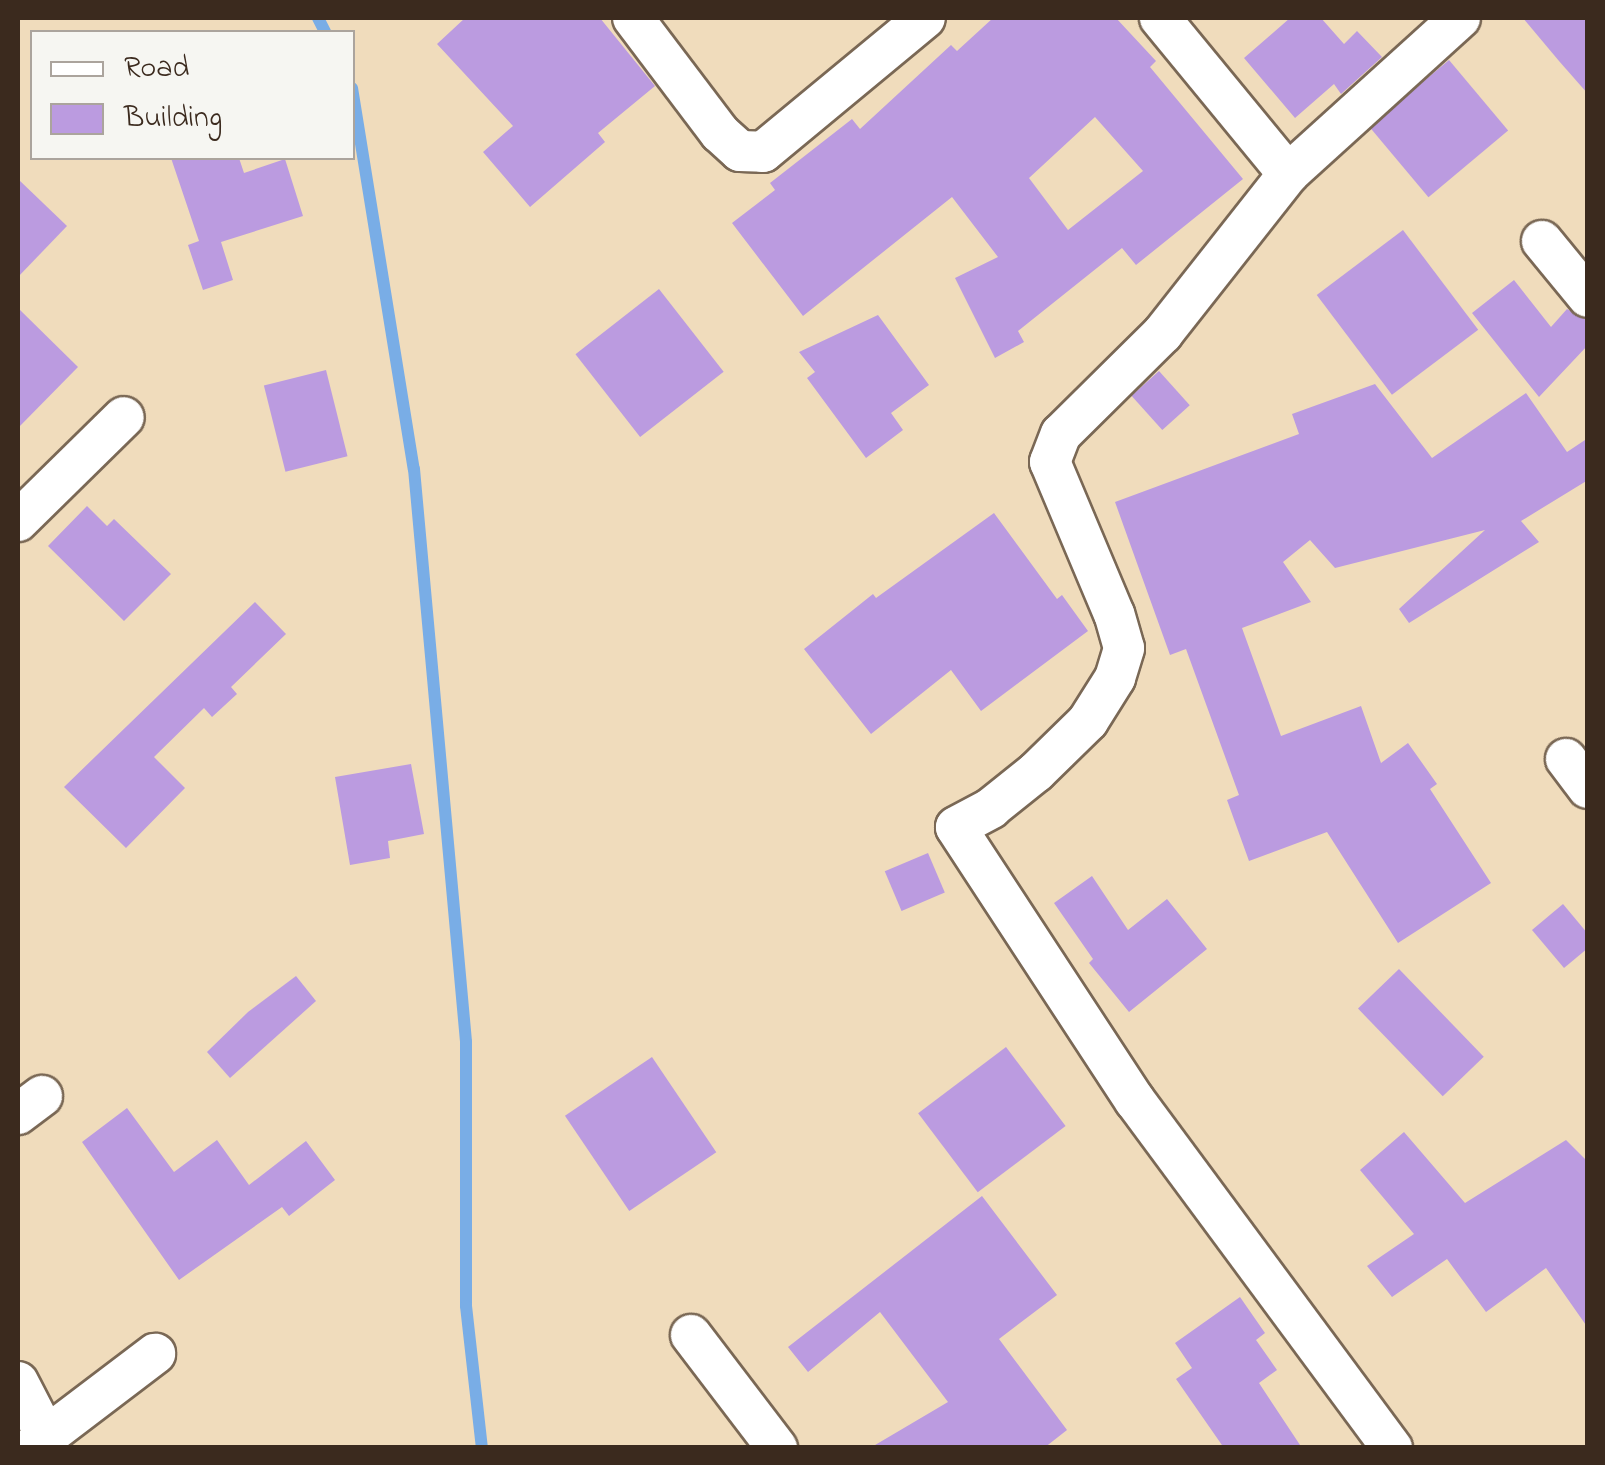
<!DOCTYPE html>
<style>
body{margin:0}
#map{position:relative;width:1605px;height:1465px;overflow:hidden;background:#f0dcbc;font-family:"Indie Flower",sans-serif}
div>[style]{position:absolute}
.stream>*{height:12px;margin:-6px;padding:0 6px;transform-origin:6px;border-radius:6px;background:#79ade6}
.building>*{inset:0;background:#bb9be0;transform-origin:0 0}
.roads{filter:drop-shadow(2px 0 #7a6855) drop-shadow(-2px 0 #7a6855) drop-shadow(0 2px #7a6855) drop-shadow(0 -2px #7a6855)}
.street>*{height:40px;margin:-20px;padding:0 20px;transform-origin:20px;border-radius:20px;background:#fff}
span{translate:-50% -50%;white-space:nowrap;text-align:center;line-height:1.15;-webkit-text-stroke:8px #f6f6f2;paint-order:stroke}
.frame{position:absolute;inset:0;border:20px solid #3b2a1e;pointer-events:none}
.legend{position:absolute;left:30px;top:30px;width:325px;height:130px;box-sizing:border-box;background:#f6f6f2;border:2px solid #aba49d;margin:0;padding:12px 18px;list-style:none;font-size:30px;color:#3b2a1e}
.legend li{display:flex;align-items:center;gap:20px;height:50px}
.legend b{width:50px;border:2px solid #aba49d}
</style>
<div id="map">
<div class="stream">
<div style="left:318px;top:18px;width:16px;rotate:63deg"></div>
<div style="left:352px;top:88px;width:386px;rotate:80.8deg"></div>
<div style="left:414px;top:469px;width:575px;rotate:84.81deg"></div>
<div style="left:466px;top:1042px;width:264px;rotate:90deg"></div>
<div style="left:466px;top:1306px;width:143px;rotate:83.6deg"></div>
</div>
<div class="building">
<div style="clip-path:polygon(465px 18px,600px 18px,655px 86px,598px 133px,605px 142px,530px 207px,483px 152px,513px 126px,437px 44px)"></div>
<div style="clip-path:polygon(evenodd,993px 18px,1116px 18px,1156px 61px,1150px 67px,1243px 179px,1136px 265px,1122px 248px,1018px 331px,1024px 342px,995px 358px,955px 278px,998px 257px,952px 197px,803px 316px,732px 223px,775px 190px,770px 183px,852px 119px,860px 129px,951px 45px,957px 51px,993px 18px,1095px 117px,1143px 171px,1068px 230px,1029px 178px,1095px 117px)"></div>
<div style="clip-path:polygon(1290px 18px,1321px 18px,1344px 44px,1357px 31px,1382px 57px,1341px 94px,1334px 84px,1295px 118px,1244px 58px)"></div>
<div style="clip-path:polygon(1523px 18px,1588px 18px,1588px 94px,1559px 61px)"></div>
<div style="left:1449px;top:60px;width:92px;height:104px;rotate:50deg"></div>
<div style="clip-path:polygon(171px 158px,239px 158px,244px 173px,285px 159px,303px 216px,221px 242px,233px 280px,203px 290px,188px 245px,199px 241px)"></div>
<div style="clip-path:polygon(18px 179px,67px 226px,18px 277px)"></div>
<div style="left:1403px;top:230px;width:125px;height:108px;rotate:53deg"></div>
<div style="clip-path:polygon(1514px 280px,1551px 327px,1567px 309px,1588px 321px,1588px 345px,1539px 397px,1472px 313px)"></div>
<div style="left:659px;top:289px;width:105px;height:106px;rotate:52deg"></div>
<div style="clip-path:polygon(18px 308px,78px 367px,18px 428px)"></div>
<div style="clip-path:polygon(878px 315px,929px 385px,891px 413px,903px 430px,866px 458px,807px 378px,815px 372px,799px 352px)"></div>
<div style="left:326px;top:370px;width:89px;height:64px;rotate:76deg"></div>
<div style="left:1159px;top:371px;width:46px;height:37px;rotate:48deg"></div>
<div style="clip-path:polygon(1375px 384px,1432px 458px,1526px 393px,1567px 452px,1588px 438px,1588px 480px,1521px 521px,1539px 542px,1409px 623px,1399px 609px,1485px 530px,1335px 568px,1310px 540px,1283px 562px,1311px 602px,1242px 628px,1281px 736px,1361px 706px,1381px 763px,1408px 743px,1437px 784px,1430px 789px,1491px 883px,1398px 943px,1327px 832px,1249px 861px,1227px 800px,1239px 795px,1186px 649px,1170px 655px,1115px 502px,1299px 434px,1292px 414px)"></div>
<div style="clip-path:polygon(87px 506px,107px 526px,114px 519px,171px 574px,124px 621px,48px 546px)"></div>
<div style="clip-path:polygon(994px 513px,1057px 599px,1062px 595px,1088px 631px,981px 711px,951px 670px,871px 734px,804px 649px,873px 594px,876px 598px)"></div>
<div style="clip-path:polygon(255px 602px,286px 634px,231px 687px,237px 694px,212px 717px,204px 708px,154px 757px,185px 788px,126px 848px,64px 787px)"></div>
<div style="clip-path:polygon(411px 764px,424px 834px,388px 841px,390px 858px,350px 865px,335px 777px)"></div>
<div style="left:928px;top:853px;width:43px;height:47px;rotate:67deg"></div>
<div style="clip-path:polygon(1092px 876px,1128px 930px,1167px 899px,1207px 949px,1129px 1012px,1089px 963px,1093px 959px,1054px 903px)"></div>
<div style="clip-path:polygon(1563px 904px,1588px 934px,1588px 948px,1564px 968px,1532px 930px)"></div>
<div style="left:1399px;top:969px;width:122px;height:57px;rotate:46deg"></div>
<div style="clip-path:polygon(296px 976px,316px 1001px,230px 1078px,207px 1052px,248px 1012px)"></div>
<div style="left:1006px;top:1047px;width:99px;height:110px;rotate:53deg"></div>
<div style="left:652px;top:1057px;width:115px;height:105px;rotate:56deg"></div>
<div style="clip-path:polygon(127px 1108px,174px 1172px,217px 1140px,249px 1185px,306px 1141px,335px 1180px,289px 1216px,282px 1207px,179px 1280px,82px 1142px)"></div>
<div style="clip-path:polygon(1404px 1132px,1465px 1203px,1566px 1140px,1588px 1162px,1588px 1328px,1546px 1268px,1486px 1312px,1447px 1259px,1392px 1297px,1367px 1266px,1414px 1234px,1360px 1170px)"></div>
<div style="clip-path:polygon(982px 1196px,1057px 1295px,999px 1339px,1067px 1430px,1044px 1448px,870px 1448px,948px 1402px,880px 1312px,808px 1372px,788px 1347px)"></div>
<div style="clip-path:polygon(1240px 1297px,1265px 1333px,1256px 1340px,1277px 1370px,1259px 1383px,1302px 1448px,1224px 1448px,1176px 1379px,1192px 1368px,1175px 1343px)"></div>
</div>
<div class="roads">
<div class="street">
<div style="left:633px;top:18px;width:144px;rotate:52.9deg"></div>
<div style="left:720px;top:133px;width:27px;rotate:42deg"></div>
<div style="left:740px;top:151px;width:23px;rotate:2deg"></div>
<div style="left:763px;top:152px;width:210px;rotate:-39.6deg"></div>
<div style="left:1160px;top:18px;width:202px;rotate:50.6deg"></div>
<div style="left:1542px;top:241px;width:72px;rotate:50.6deg"></div>
<div style="left:18px;top:521px;width:148px;rotate:-44.5deg"></div>
<div style="left:1566px;top:759px;width:36px;rotate:53deg"></div>
<div style="left:18px;top:1114px;width:30px;rotate:-37deg"></div>
<div style="left:691px;top:1335px;width:142px;rotate:52.7deg"></div>
<div style="left:18px;top:1382px;width:61px;rotate:62.6deg"></div>
<div style="left:31px;top:1448px;width:156px;rotate:-37.2deg"></div>
<div style="left:1392px;top:1448px;width:432px;rotate:-126.5deg"></div>
<div style="left:1135px;top:1101px;width:327px;rotate:-123.2deg"></div>
<div style="left:956px;top:827px;width:40px;rotate:-28deg"></div>
<div style="left:991px;top:808px;width:58px;rotate:-38.7deg"></div>
<div style="left:1036px;top:772px;width:73px;rotate:-44.4deg"></div>
<div style="left:1088px;top:721px;width:51px;rotate:-57.9deg"></div>
<div style="left:1115px;top:678px;width:31px;rotate:-73deg"></div>
<div style="left:1124px;top:648px;width:35px;rotate:-106deg"></div>
<div style="left:1114px;top:614px;width:165px;rotate:-112.8deg"></div>
<div style="left:1050px;top:462px;width:30px;rotate:-69deg"></div>
<div style="left:1061px;top:434px;width:144px;rotate:-44.7deg"></div>
<div style="left:1163px;top:333px;width:202px;rotate:-51.8deg"></div>
<div style="left:1288px;top:174px;width:232px;rotate:-42.2deg"></div>
</div>
</div>
<div class="frame"></div>
<ul class="legend">
<li><b style="height:12px;background:#fff"></b>Road</li>
<li><b style="height:28px;background:#bb9be0"></b>Building</li>
</ul>
</div>
